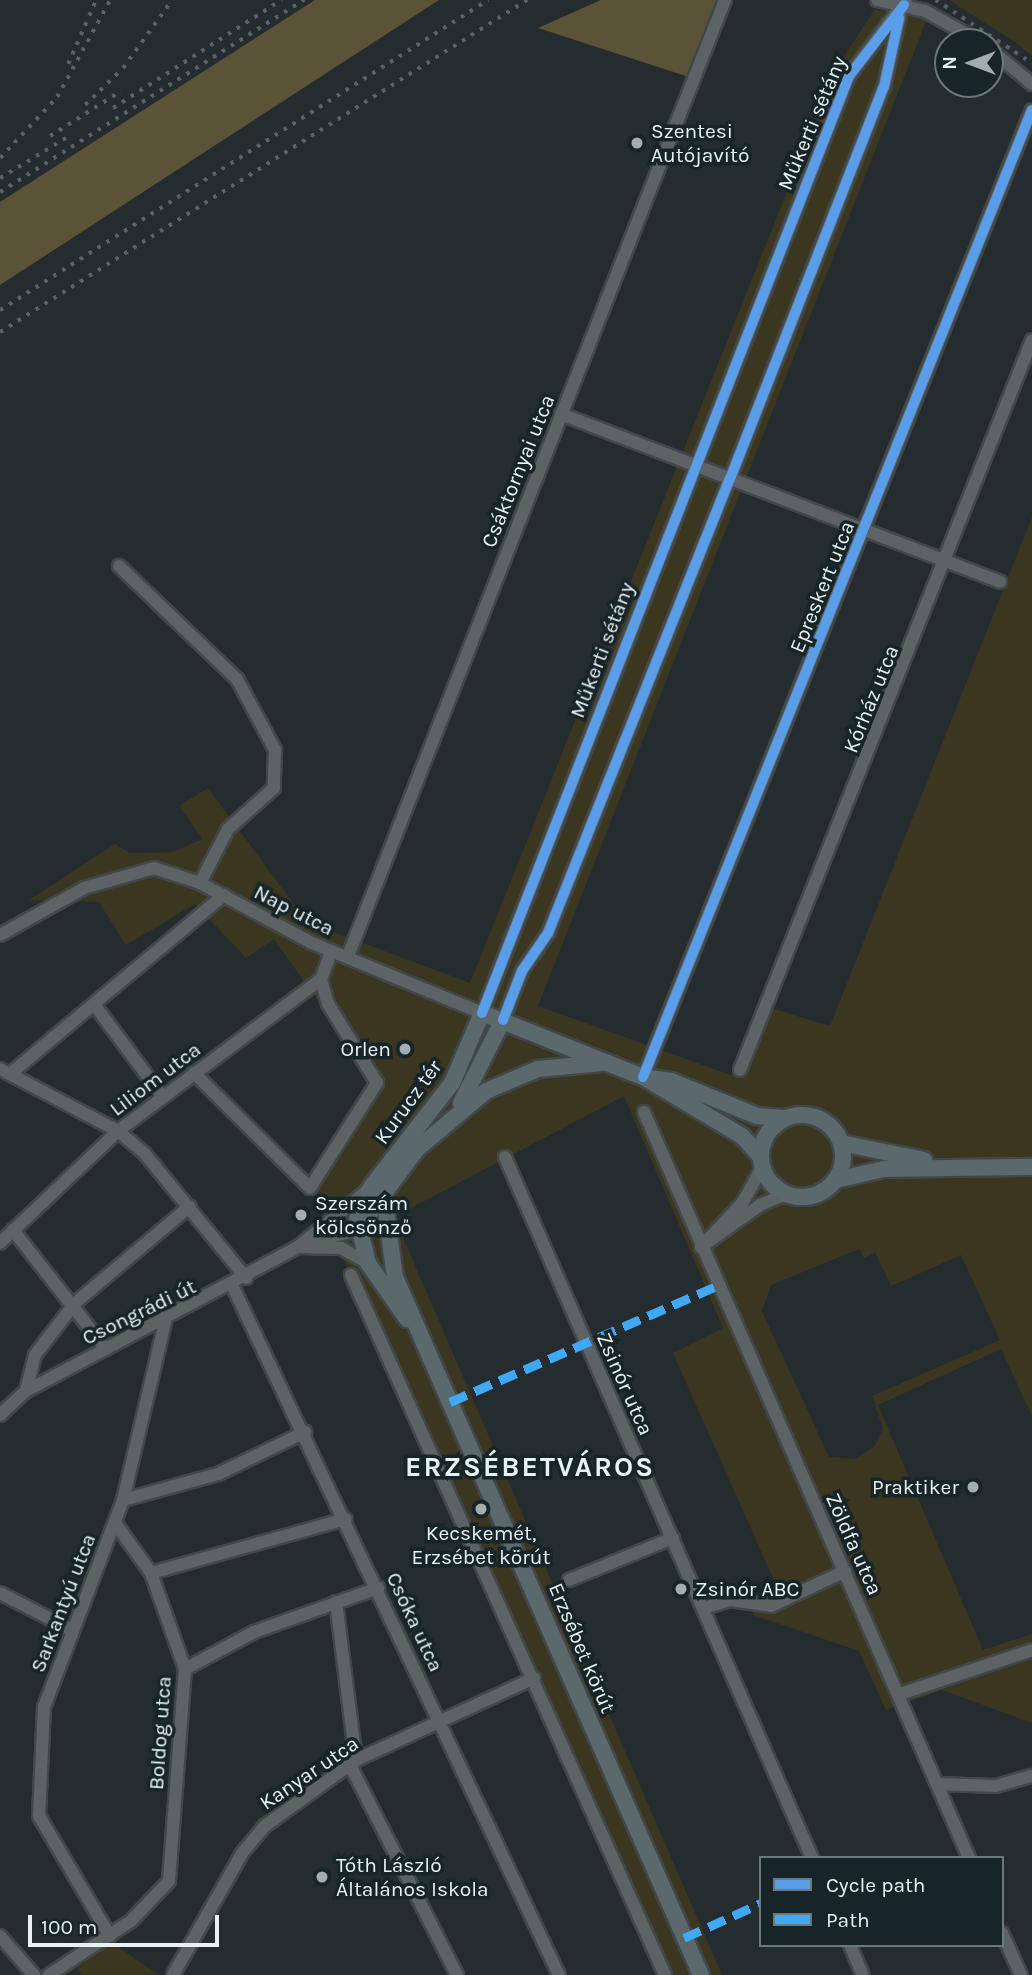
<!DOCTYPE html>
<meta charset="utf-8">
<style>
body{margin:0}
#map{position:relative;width:1032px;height:1975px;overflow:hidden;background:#242c2f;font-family:Karla,sans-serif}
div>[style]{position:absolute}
.green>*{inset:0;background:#3a3620}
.forest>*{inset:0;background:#5a5338}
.roads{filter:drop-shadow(2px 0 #42484a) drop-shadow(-2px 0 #42484a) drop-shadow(0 2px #42484a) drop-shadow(0 -2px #42484a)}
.minor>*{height:12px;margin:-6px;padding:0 6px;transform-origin:6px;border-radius:6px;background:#5d6365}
.major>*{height:16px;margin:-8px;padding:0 8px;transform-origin:8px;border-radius:8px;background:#5b696d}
.major>.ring{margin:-8px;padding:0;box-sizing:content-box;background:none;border:16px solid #5b696d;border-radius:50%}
.rail>*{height:3.5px;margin-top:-1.75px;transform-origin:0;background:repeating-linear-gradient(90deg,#5b6265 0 3.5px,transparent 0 10.5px)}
.quiet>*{height:9px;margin-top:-4.5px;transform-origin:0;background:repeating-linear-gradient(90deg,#3fa9f5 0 18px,transparent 0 27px)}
.cycleway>*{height:10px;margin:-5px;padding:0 5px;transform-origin:5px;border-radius:5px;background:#5a9eea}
.dots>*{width:19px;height:19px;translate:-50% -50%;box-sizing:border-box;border:4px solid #172529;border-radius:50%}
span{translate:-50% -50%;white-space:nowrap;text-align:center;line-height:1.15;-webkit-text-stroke:7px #172529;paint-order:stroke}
.street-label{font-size:21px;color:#e8f1f4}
.poi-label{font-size:21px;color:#e8f1f4}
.left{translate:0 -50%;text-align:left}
.right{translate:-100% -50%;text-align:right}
.district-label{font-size:28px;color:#e8f1f4;font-weight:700;letter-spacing:2px}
.legend{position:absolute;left:759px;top:1856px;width:245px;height:91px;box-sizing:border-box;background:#172529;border:2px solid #6b777a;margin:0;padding:9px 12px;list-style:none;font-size:21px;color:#e8f1f4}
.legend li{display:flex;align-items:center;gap:14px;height:35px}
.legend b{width:35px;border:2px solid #6b777a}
.north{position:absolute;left:934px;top:28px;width:70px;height:70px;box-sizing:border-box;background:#172529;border:2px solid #6b777a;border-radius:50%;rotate:270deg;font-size:19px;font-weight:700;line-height:28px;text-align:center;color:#e8f1f4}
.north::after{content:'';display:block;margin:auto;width:24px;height:32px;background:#a3acaf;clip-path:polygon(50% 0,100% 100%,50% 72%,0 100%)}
.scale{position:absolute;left:28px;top:1915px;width:191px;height:32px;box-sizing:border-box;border:4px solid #e8f1f4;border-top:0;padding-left:9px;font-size:21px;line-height:24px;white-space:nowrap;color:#e8f1f4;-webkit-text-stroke:5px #172529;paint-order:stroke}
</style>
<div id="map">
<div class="green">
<div style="clip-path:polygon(949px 0,1032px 0,1032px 56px,1015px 42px)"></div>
<div style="clip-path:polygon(evenodd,875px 9px,927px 19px,538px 1006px,731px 1075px,757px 1004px,830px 1026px,1032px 517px,1032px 1416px,1001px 1349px,878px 1405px,983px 1650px,1032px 1634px,1032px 1723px,942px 1690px,886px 1710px,859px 1651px,753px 1615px,751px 1599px,777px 1587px,673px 1353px,723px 1328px,624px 1096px,394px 1217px,722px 1975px,661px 1975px,320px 1206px,318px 1190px,372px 1107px,375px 1081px,274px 939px,246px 958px,195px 904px,126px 945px,99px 902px,29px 900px,115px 844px,130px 853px,173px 852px,202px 839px,179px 806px,208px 788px,307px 922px,470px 983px,837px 67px,875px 9px,859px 1249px,864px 1258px,875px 1252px,891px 1286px,961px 1255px,1000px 1340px,872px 1396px,883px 1429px,874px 1447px,856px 1459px,829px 1457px,762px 1311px,771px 1285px,859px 1249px)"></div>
<div style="clip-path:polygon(111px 1942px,159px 1975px,81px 1975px,77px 1968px)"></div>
</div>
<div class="forest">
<div style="clip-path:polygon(315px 0,439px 0,0 285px,0 202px)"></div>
<div style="clip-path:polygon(601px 0,728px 0,692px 78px,538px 28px)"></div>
</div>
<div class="roads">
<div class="minor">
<div style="left:877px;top:0;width:49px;rotate:12.9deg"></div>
<div style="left:925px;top:11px;width:64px;rotate:29deg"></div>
<div style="left:990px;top:49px;width:55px;rotate:39.8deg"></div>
<div style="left:561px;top:414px;width:470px;rotate:20.9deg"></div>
<div style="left:119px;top:566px;width:163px;rotate:43.8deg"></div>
<div style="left:237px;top:679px;width:81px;rotate:61.8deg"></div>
<div style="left:275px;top:750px;width:38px;rotate:92deg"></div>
<div style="left:274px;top:788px;width:62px;rotate:138.3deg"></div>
<div style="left:228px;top:829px;width:61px;rotate:117.4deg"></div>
<div style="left:0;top:935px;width:96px;rotate:-29.2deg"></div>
<div style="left:84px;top:888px;width:73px;rotate:-15.9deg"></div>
<div style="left:154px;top:868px;width:48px;rotate:18.1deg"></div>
<div style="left:200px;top:883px;width:127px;rotate:28.2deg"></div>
<div style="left:312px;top:943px;width:184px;rotate:22.4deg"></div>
<div style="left:482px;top:1013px;width:1006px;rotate:-68.61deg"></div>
<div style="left:849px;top:76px;width:95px;rotate:-53.1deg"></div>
<div style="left:348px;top:956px;width:1028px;rotate:-68.48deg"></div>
<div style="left:96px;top:1007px;width:112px;rotate:53.3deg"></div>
<div style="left:503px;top:1020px;width:53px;rotate:-68.8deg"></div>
<div style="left:522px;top:971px;width:46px;rotate:-55.6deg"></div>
<div style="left:548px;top:933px;width:489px;rotate:-68.2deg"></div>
<div style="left:730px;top:479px;width:421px;rotate:-68.6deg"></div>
<div style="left:884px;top:87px;width:74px;rotate:-77.5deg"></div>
<div style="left:0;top:1069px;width:133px;rotate:27.7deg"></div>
<div style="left:118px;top:1131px;width:35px;rotate:40deg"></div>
<div style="left:145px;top:1154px;width:160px;rotate:50.8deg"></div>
<div style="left:740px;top:1070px;width:786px;rotate:-68.2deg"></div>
<div style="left:194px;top:1073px;width:163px;rotate:44.8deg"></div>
<div style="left:310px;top:1188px;width:125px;rotate:-57.5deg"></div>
<div style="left:377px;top:1083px;width:93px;rotate:-121.8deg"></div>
<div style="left:328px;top:1004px;width:26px;rotate:-106deg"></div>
<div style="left:10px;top:1074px;width:279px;rotate:-39.9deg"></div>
<div style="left:643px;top:1077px;width:1042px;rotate:-68.09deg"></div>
<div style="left:644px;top:1112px;width:814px;rotate:66.46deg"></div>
<div style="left:505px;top:1157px;width:765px;rotate:66.35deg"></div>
<div style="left:13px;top:1230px;width:151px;rotate:52deg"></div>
<div style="left:0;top:1243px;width:163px;rotate:-43.5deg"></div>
<div style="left:118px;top:1131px;width:254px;rotate:-36.8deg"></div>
<div style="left:321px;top:979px;width:30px;rotate:-69deg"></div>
<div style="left:308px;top:1243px;width:51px;rotate:-14.9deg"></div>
<div style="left:298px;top:1247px;width:43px;rotate:1.3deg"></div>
<div style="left:341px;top:1248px;width:31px;rotate:29deg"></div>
<div style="left:701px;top:1247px;width:72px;rotate:-35.4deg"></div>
<div style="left:760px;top:1205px;width:28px;rotate:-23deg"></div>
<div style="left:701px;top:1247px;width:62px;rotate:-47deg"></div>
<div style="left:743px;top:1202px;width:39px;rotate:-61deg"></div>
<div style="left:351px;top:1275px;width:767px;rotate:65.84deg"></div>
<div style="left:233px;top:1287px;width:761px;rotate:64.65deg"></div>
<div style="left:26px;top:1391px;width:37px;rotate:-76deg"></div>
<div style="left:35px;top:1355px;width:66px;rotate:-52.4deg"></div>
<div style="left:75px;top:1303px;width:150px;rotate:-40.1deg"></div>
<div style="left:0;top:1415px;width:35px;rotate:-43deg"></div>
<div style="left:26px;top:1391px;width:308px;rotate:-27.9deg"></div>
<div style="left:298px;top:1247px;width:93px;rotate:-39.3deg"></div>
<div style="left:123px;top:1500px;width:98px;rotate:-15.3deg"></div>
<div style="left:218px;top:1474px;width:97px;rotate:-25.8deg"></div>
<div style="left:151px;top:1573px;width:202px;rotate:-15.5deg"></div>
<div style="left:569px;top:1580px;width:112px;rotate:-22deg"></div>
<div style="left:0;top:1593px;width:81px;rotate:27.2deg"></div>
<div style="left:336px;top:1602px;width:159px;rotate:82.8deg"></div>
<div style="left:704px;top:1608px;width:27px;rotate:-17deg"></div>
<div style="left:730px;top:1600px;width:41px;rotate:8.3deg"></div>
<div style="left:771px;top:1606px;width:82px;rotate:-25.3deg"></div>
<div style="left:185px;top:1669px;width:78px;rotate:-28.2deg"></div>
<div style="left:254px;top:1632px;width:132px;rotate:-19.5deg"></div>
<div style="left:900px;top:1694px;width:139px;rotate:-18.4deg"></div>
<div style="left:352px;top:1769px;width:231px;rotate:63deg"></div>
<div style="left:937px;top:1784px;width:59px;rotate:1.9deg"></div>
<div style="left:996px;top:1786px;width:37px;rotate:-16deg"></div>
<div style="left:1002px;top:1933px;width:46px;rotate:65.7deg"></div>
<div style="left:0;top:1936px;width:52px;rotate:48.9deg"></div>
<div style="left:110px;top:1936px;width:139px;rotate:-120.6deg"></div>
<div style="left:39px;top:1816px;width:109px;rotate:-87.4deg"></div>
<div style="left:44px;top:1707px;width:222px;rotate:-69.1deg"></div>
<div style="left:123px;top:1500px;width:183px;rotate:-76.7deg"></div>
<div style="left:850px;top:1945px;width:33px;rotate:67deg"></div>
<div style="left:49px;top:1975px;width:98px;rotate:-33.4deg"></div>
<div style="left:131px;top:1921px;width:55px;rotate:-46.5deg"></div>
<div style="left:169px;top:1881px;width:213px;rotate:-85.7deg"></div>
<div style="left:185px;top:1669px;width:102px;rotate:-109.5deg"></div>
<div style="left:151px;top:1573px;width:62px;rotate:-125.8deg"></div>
<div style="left:173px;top:1975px;width:142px;rotate:-60.4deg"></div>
<div style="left:243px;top:1852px;width:35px;rotate:-50deg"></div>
<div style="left:266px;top:1825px;width:111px;rotate:-35.8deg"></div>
<div style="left:356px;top:1760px;width:196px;rotate:-24.7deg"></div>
</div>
<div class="major">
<div style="left:648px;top:1080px;width:109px;rotate:30.8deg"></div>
<div style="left:742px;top:1136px;width:28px;rotate:48deg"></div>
<div style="left:461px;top:1103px;width:93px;rotate:-63.2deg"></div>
<div class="ring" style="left:761px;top:1115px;width:66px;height:66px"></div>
<div style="left:841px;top:1143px;width:85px;rotate:11.6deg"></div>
<div style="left:836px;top:1180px;width:49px;rotate:-12.9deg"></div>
<div style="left:884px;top:1169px;width:148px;rotate:-0.8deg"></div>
<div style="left:384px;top:1197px;width:81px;rotate:82.2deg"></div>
<div style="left:395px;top:1277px;width:762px;rotate:66.33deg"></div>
<div style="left:357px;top:1230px;width:101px;rotate:-53.5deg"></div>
<div style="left:417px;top:1149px;width:90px;rotate:-40deg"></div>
<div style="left:486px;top:1091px;width:56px;rotate:-22.9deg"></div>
<div style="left:538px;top:1069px;width:64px;rotate:-5.4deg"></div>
<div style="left:407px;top:1319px;width:68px;rotate:-124.9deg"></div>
<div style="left:368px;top:1263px;width:45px;rotate:-104deg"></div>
<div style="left:357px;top:1219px;width:35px;rotate:-66deg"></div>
<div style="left:371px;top:1187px;width:132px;rotate:-52.1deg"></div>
<div style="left:452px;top:1083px;width:76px;rotate:-66.8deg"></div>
<div style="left:482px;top:1013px;width:173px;rotate:21.7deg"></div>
<div style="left:643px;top:1077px;width:28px;rotate:8deg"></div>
<div style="left:671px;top:1081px;width:93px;rotate:22.1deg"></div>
<div style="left:757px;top:1116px;width:28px;rotate:4deg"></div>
</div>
</div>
<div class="rail">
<div style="left:936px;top:0;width:115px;rotate:33.3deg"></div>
<div style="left:68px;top:64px;width:70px;rotate:-66.4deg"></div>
<div style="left:85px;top:105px;width:53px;rotate:-44.2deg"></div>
<div style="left:123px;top:68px;width:84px;rotate:-54.2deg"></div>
<div style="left:113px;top:108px;width:200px;rotate:-32.7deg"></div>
<div style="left:50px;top:136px;width:84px;rotate:-32.4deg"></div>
<div style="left:0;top:158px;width:83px;rotate:-46.9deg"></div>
<div style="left:57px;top:97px;width:111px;rotate:-61.3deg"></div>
<div style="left:0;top:178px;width:81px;rotate:-31.3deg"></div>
<div style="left:0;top:192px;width:360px;rotate:-32.3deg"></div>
<div style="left:0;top:310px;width:578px;rotate:-32.43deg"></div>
<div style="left:0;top:332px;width:623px;rotate:-32.21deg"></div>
</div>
<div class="quiet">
<div style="left:450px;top:1402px;width:291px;rotate:-23.5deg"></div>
<div style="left:684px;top:1938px;width:85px;rotate:-24.4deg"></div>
</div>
<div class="cycleway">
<div style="left:482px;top:1013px;width:1006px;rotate:-68.61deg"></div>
<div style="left:849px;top:76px;width:90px;rotate:-52.2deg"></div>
<div style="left:503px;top:1020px;width:53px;rotate:-68.8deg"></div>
<div style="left:522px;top:971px;width:46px;rotate:-55.6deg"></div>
<div style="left:548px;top:933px;width:489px;rotate:-68.2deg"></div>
<div style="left:730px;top:479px;width:421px;rotate:-68.6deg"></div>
<div style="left:884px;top:87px;width:71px;rotate:-77.7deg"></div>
<div style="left:643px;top:1077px;width:1042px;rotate:-68.09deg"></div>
</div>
<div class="dots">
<div style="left:637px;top:143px;background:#a3acaf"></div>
<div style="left:405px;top:1049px;background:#a3acaf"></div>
<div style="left:301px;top:1215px;background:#a3acaf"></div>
<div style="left:973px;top:1487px;background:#a3acaf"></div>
<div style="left:481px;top:1509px;background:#a3acaf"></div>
<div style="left:681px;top:1589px;background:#a3acaf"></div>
<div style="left:322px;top:1877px;background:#a3acaf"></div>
</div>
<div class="street-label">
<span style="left:812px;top:123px;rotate:-67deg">Műkerti sétány</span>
<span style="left:518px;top:471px;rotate:-68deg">Csáktornyai utca</span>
<span style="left:822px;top:587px;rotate:-68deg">Epreskert utca</span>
<span style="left:602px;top:650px;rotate:-69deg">Műkerti sétány</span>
<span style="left:871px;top:699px;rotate:-68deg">Kórház utca</span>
<span style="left:294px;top:910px;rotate:27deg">Nap utca</span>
<span style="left:155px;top:1079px;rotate:-37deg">Liliom utca</span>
<span style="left:408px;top:1102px;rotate:-54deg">Kurucz tér</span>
<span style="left:139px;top:1312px;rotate:-26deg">Csongrádi út</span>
<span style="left:625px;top:1384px;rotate:66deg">Zsinór utca</span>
<span style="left:854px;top:1544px;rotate:66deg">Zöldfa utca</span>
<span style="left:63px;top:1603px;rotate:-69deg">Sarkantyú utca</span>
<span style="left:415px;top:1622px;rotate:65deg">Csóka utca</span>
<span style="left:582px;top:1648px;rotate:67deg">Erzsébet körút</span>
<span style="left:160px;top:1733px;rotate:-86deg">Boldog utca</span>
<span style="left:309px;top:1773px;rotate:-34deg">Kanyar utca</span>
</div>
<div class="poi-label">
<span class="left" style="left:651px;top:143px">Szentesi<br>Autójavító</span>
<span class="right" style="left:391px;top:1049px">Orlen</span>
<span class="left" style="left:315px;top:1215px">Szerszám<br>kölcsönző</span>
<span class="right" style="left:959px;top:1487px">Praktiker</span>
<span style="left:481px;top:1545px">Kecskemét,<br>Erzsébet körút</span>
<span class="left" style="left:695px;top:1589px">Zsinór ABC</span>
<span class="left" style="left:336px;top:1877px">Tóth László<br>Általános Iskola</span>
</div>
<div class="district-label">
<span style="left:530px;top:1467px">ERZSÉBETVÁROS</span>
</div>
<ul class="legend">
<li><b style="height:9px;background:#5a9eea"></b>Cycle path</li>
<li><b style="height:9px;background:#3fa9f5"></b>Path</li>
</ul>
<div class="north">N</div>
<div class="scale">100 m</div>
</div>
